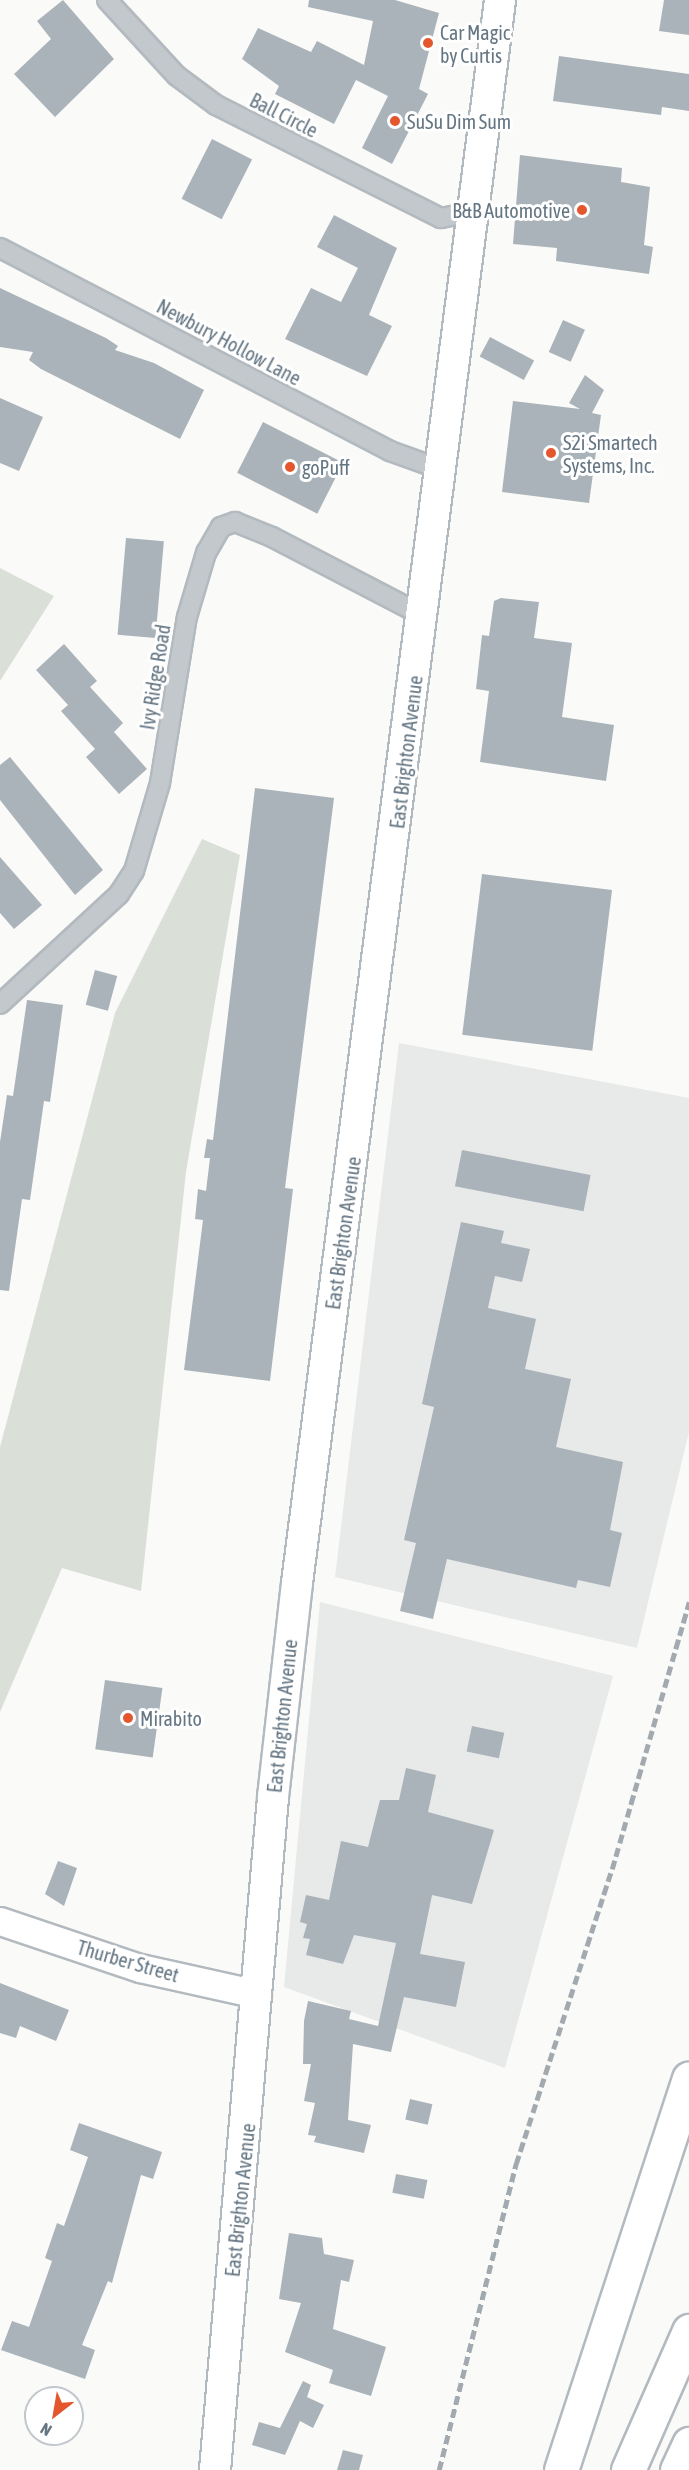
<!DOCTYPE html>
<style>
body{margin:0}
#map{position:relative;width:689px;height:2470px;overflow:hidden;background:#fafaf8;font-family:"Asap Condensed",sans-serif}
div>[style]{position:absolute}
.built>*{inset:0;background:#e8e9e9}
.green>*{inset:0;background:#dadfd7}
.building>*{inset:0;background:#aab3b9;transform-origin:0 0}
.roads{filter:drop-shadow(2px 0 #b3babf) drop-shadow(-2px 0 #b3babf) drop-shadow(0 2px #b3babf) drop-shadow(0 -2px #b3babf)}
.street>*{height:18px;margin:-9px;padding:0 9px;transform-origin:9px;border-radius:9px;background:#c3c8cc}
.secondary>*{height:27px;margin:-13.5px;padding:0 13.5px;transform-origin:13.5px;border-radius:13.5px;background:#fff}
.primary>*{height:30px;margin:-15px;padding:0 15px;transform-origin:15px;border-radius:15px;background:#fff}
.highway>*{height:33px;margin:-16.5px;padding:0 16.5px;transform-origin:16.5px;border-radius:16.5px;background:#fff}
.rail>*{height:4.5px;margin-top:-2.25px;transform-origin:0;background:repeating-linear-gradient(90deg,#a2aab0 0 9px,transparent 0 13.5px)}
.dots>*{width:16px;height:16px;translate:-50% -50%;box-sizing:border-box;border:3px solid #fff;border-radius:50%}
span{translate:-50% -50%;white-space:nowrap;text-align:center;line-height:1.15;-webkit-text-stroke:6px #fff;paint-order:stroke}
.poi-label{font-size:20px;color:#657683}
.left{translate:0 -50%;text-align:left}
.right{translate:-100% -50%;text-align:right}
.street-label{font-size:20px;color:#657683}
.north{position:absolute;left:24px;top:2386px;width:60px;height:60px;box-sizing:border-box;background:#fff;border:2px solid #c1c8cd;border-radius:50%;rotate:211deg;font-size:16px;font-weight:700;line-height:24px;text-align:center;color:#657683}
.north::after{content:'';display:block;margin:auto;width:21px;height:27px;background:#e4572e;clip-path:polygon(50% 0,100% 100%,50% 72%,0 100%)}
</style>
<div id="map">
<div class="built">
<div style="clip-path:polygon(399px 1043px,689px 1098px,689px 1432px,637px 1648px,335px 1577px)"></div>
<div style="clip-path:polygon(320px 1602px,613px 1676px,505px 2068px,284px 1987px)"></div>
</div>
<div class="green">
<div style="clip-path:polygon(0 568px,54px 596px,0 681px)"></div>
<div style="clip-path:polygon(202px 839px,240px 855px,186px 1172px,141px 1591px,62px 1568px,0 1712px,0 1447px,115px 1013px)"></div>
</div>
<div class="building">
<div style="clip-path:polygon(63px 0,114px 59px,55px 117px,14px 74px,51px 39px,37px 21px)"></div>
<div style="clip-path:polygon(309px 0,395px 0,439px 13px,419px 89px,428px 94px,392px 164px,362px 148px,388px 96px,356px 80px,334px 124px,275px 94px,279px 86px,242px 59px,258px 28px,311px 52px,317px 41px,364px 65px,373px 21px,308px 7px)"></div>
<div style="clip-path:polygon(664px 0,689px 0,689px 35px,659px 31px)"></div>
<div style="clip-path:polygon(559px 56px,689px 74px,689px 111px,662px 107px,661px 115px,553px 101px)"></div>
<div style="left:212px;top:139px;width:45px;height:67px;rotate:27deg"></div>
<div style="clip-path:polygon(520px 155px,622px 168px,621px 182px,650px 187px,644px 245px,653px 247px,649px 274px,556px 261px,557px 248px,513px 244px)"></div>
<div style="clip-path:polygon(334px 215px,397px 248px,369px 315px,392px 326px,367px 376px,285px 339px,311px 288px,341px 302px,358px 268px,317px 247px)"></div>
<div style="clip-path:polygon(0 288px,106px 338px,118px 346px,115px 350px,154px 363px,204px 390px,180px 439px,41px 369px,29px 360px,33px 352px,0 347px)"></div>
<div style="left:563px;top:320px;width:24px;height:35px;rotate:24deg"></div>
<div style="left:490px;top:337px;width:50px;height:22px;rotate:28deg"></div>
<div style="clip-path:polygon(585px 375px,604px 390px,592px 413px,601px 415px,589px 503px,502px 492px,513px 401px,580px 409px,569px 403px)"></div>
<div style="clip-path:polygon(0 398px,43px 417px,19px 471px,0 463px)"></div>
<div style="left:263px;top:422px;width:90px;height:57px;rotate:27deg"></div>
<div style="left:126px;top:538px;width:38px;height:97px;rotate:5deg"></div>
<div style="clip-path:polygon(501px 598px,539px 602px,534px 638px,572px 643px,562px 717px,614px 725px,606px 781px,480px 762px,489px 691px,476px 689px,482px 635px,489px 636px,494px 601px)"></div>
<div style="clip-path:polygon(64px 644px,97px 681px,90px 687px,123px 723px,114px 732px,147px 769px,119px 794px,86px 757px,95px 749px,61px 711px,68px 705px,36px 670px)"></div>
<div style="clip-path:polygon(10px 757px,103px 870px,75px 895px,0 800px,0 765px)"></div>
<div style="clip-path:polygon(255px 788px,334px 798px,285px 1188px,293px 1189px,270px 1381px,184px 1370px,203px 1220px,195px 1219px,198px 1189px,206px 1191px,210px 1158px,204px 1158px,207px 1139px,213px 1140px)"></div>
<div style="clip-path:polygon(0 857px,42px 905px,14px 929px,0 913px)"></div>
<div style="left:482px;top:874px;width:131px;height:162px;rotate:7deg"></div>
<div style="left:95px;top:970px;width:23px;height:36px;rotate:15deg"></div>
<div style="clip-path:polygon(27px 1000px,63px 1005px,50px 1102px,44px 1101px,30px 1200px,22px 1199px,9px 1291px,0 1290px,0 1142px,7px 1095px,13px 1096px)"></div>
<div style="left:462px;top:1150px;width:131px;height:37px;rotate:11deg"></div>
<div style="clip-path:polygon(461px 1222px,504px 1231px,501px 1243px,530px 1249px,522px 1282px,495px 1276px,488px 1308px,536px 1319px,525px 1369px,571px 1379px,556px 1447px,623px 1462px,610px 1530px,622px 1533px,610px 1587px,578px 1580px,576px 1588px,447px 1559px,433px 1619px,400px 1611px,416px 1543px,404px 1540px,434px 1407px,422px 1404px)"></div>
<div style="left:105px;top:1680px;width:58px;height:70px;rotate:8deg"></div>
<div style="left:472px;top:1726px;width:33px;height:26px;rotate:12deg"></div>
<div style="clip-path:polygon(406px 1768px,436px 1775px,428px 1812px,494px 1830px,472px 1904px,432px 1895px,420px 1954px,465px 1962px,456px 2007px,404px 1997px,391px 2052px,353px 2044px,348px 2120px,371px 2125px,364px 2153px,314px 2142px,316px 2136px,308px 2135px,315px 2103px,304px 2101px,311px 2064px,303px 2064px,304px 2021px,308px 2001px,351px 2011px,349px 2019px,378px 2026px,396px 1943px,354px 1935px,343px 1964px,306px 1955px,310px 1939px,303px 1938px,307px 1924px,300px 1922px,306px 1895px,329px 1900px,341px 1841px,368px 1847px,380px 1800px,399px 1800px)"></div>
<div style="clip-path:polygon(58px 1861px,77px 1868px,64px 1906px,45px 1894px)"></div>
<div style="clip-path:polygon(0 1983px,69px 2010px,56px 2041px,20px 2026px,16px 2038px,0 2033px)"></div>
<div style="left:410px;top:2099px;width:23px;height:21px;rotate:13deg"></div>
<div style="clip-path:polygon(79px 2123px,162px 2152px,153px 2179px,141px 2175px,112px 2283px,108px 2281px,82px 2345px,95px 2350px,85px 2379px,1px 2350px,12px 2321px,29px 2327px,52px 2261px,45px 2258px,57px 2223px,64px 2226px,88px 2157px,70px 2150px)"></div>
<div style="left:396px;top:2174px;width:32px;height:19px;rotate:11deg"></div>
<div style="clip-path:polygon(289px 2233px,322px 2238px,324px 2254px,354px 2260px,349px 2282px,341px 2280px,333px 2329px,386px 2347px,371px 2396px,329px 2383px,333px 2370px,285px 2352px,301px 2303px,279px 2299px)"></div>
<div style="clip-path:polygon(303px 2381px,311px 2385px,307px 2397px,324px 2405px,313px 2428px,300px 2421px,285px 2455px,252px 2445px,259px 2422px,280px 2428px)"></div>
<div style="clip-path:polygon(343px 2450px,363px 2455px,359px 2470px,337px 2470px)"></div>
</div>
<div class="roads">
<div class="street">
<div style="left:107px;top:0;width:103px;rotate:47.4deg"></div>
<div style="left:177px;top:76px;width:49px;rotate:36.6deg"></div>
<div style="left:216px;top:105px;width:252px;rotate:26.7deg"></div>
<div style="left:441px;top:218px;width:32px;rotate:-11deg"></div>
<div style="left:0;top:248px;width:440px;rotate:27.5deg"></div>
<div style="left:390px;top:451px;width:53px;rotate:19.8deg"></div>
<div style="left:0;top:1004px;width:162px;rotate:-42.7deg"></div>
<div style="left:119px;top:894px;width:27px;rotate:-57deg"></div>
<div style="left:134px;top:871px;width:92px;rotate:-73.5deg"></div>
<div style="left:160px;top:783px;width:168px;rotate:-80.8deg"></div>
<div style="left:187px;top:617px;width:67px;rotate:-73.5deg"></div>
<div style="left:206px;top:553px;width:30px;rotate:-60deg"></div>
<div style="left:221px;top:527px;width:15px;rotate:-20deg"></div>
<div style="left:235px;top:522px;width:40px;rotate:22deg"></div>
<div style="left:272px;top:537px;width:169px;rotate:27.5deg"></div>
</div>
<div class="secondary">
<div style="left:0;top:1921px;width:148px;rotate:18.6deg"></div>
<div style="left:140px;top:1968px;width:120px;rotate:12.5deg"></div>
</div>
<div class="primary">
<div style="left:215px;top:2470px;width:675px;rotate:-85.07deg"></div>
<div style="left:273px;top:1797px;width:215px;rotate:-83.6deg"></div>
<div style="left:297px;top:1583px;width:1596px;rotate:-82.69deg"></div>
</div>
<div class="highway">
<div style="left:561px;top:2470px;width:412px;rotate:-71.9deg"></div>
<div style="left:628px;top:2470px;width:152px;rotate:-66.3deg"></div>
<div style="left:677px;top:2470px;width:29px;rotate:-65deg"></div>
</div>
</div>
<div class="rail">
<div style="left:439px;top:2470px;width:316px;rotate:-75.9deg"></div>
<div style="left:516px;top:2164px;width:310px;rotate:-72deg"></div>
<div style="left:612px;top:1869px;width:278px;rotate:-73.9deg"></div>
</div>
<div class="dots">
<div style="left:428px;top:43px;background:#e4572e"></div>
<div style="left:395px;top:121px;background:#e4572e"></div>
<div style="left:582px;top:210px;background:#e4572e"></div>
<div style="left:551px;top:453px;background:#e4572e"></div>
<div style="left:290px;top:467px;background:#e4572e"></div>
<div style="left:128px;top:1718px;background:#e4572e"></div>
</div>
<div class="poi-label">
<span class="left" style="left:440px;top:44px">Car Magic<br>by Curtis</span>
<span class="left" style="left:407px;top:121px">SuSu Dim Sum</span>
<span class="right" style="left:570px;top:210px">B&amp;B Automotive</span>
<span class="left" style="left:563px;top:454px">S2i Smartech<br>Systems, Inc.</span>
<span class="left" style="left:302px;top:467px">goPuff</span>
<span class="left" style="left:140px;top:1718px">Mirabito</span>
</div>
<div class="street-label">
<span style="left:284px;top:115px;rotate:27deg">Ball Circle</span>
<span style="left:229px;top:342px;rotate:28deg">Newbury Hollow Lane</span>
<span style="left:155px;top:677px;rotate:-81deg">Ivy Ridge Road</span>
<span style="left:406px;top:752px;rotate:-83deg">East Brighton Avenue</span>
<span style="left:343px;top:1233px;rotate:-82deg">East Brighton Avenue</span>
<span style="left:282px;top:1716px;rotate:-84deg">East Brighton Avenue</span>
<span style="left:128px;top:1961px;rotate:16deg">Thurber Street</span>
<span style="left:240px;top:2200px;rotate:-84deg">East Brighton Avenue</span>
</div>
<div class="north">N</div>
</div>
